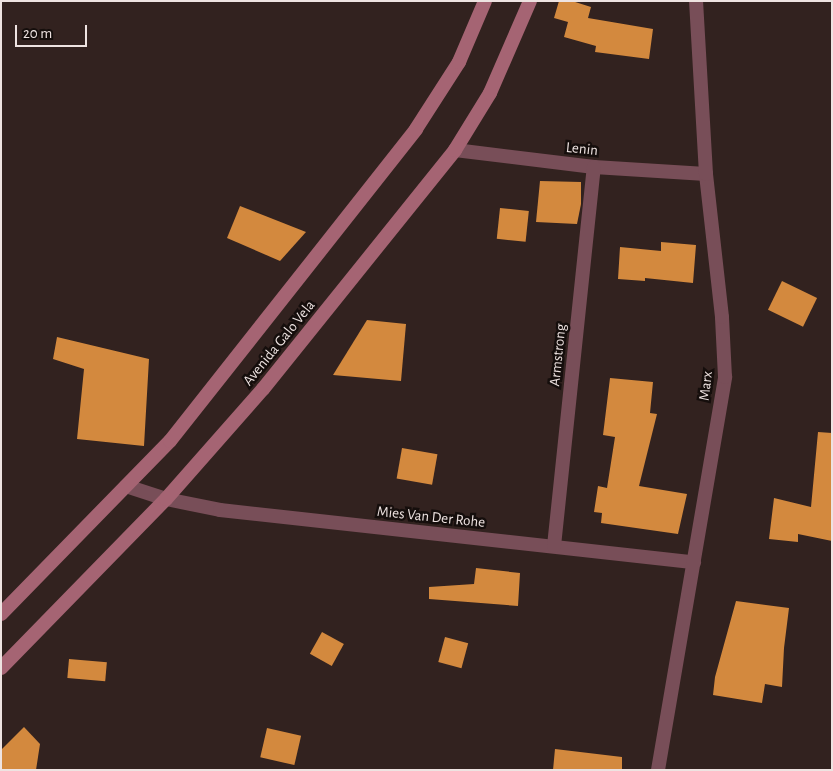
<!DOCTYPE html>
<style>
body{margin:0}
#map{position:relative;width:833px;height:771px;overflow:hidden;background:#32221f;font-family:"Alegreya Sans",sans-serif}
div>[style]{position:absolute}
.building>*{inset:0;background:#d3893e;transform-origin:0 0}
.minor>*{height:14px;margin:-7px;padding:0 7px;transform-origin:7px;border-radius:7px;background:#784e58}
.secondary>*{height:14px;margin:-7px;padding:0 7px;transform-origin:7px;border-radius:7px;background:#a56473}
span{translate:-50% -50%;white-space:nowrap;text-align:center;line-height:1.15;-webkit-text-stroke:5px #150e0c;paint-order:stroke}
.street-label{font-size:15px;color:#eee3e1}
.frame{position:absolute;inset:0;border:2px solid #eee3e1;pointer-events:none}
.scale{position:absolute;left:15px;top:25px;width:72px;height:22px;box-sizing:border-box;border:2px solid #eee3e1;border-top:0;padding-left:6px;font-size:15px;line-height:18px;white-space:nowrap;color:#eee3e1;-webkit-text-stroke:4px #150e0c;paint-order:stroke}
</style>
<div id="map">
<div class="building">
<div style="clip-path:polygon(559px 1px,572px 1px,591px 7px,588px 18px,653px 29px,649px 59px,595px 52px,596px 46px,564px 37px,568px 22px,554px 18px)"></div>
<div style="clip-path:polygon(540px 181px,581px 182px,581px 204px,577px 224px,536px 222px)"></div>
<div style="clip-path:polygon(240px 206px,306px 232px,280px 261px,227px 238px)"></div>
<div style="left:500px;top:208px;width:29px;height:31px;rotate:6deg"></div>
<div style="clip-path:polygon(661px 242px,696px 245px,693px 283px,645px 278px,645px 281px,618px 279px,620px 247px,661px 251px)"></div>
<div style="left:782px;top:281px;width:39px;height:32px;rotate:26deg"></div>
<div style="clip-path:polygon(367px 320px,406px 324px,401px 381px,333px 375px)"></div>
<div style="clip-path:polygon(57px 337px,149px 359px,144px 446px,77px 439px,84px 369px,53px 359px)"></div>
<div style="clip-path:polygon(610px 378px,653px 382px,650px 413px,657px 414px,639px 486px,687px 494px,678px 534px,601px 523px,602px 513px,594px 512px,598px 486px,607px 488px,615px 437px,603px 435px)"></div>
<div style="clip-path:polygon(818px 432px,832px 433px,832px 541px,798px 534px,798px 542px,769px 539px,774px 498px,811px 507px)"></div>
<div style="left:402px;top:448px;width:36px;height:31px;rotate:10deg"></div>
<div style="clip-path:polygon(476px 568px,520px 573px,518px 606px,429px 599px,429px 587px,474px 584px)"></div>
<div style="clip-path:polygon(736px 601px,789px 608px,784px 648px,782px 687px,765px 684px,762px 703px,713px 695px,715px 677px)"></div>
<div style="left:322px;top:632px;width:25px;height:25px;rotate:29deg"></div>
<div style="left:445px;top:637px;width:24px;height:26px;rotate:15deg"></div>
<div style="left:69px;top:659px;width:38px;height:19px;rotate:5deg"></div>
<div style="clip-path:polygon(24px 727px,40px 744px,36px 770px,1px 770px,1px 750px)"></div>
<div style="left:267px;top:728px;width:35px;height:30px;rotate:13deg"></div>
<div style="clip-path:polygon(555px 749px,622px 757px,622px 770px,553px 770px)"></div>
</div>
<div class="minor">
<div style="left:455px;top:150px;width:140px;rotate:7deg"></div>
<div style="left:594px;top:167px;width:112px;rotate:3.6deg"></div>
<div style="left:126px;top:486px;width:42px;rotate:18deg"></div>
<div style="left:166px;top:499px;width:55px;rotate:11.5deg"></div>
<div style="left:220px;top:510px;width:477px;rotate:6.3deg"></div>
<div style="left:554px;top:546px;width:381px;rotate:-84deg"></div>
<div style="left:658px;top:770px;width:399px;rotate:-80.3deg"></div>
<div style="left:725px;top:377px;width:60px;rotate:-92.9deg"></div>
<div style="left:722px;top:317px;width:144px;rotate:-96.4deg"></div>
<div style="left:706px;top:174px;width:173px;rotate:-93.3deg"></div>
</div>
<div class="secondary">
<div style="left:1px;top:614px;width:242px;rotate:-45.7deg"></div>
<div style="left:170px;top:441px;width:397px;rotate:-51.7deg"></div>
<div style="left:416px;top:129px;width:80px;rotate:-57.3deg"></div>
<div style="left:459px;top:62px;width:66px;rotate:-66.9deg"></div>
<div style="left:1px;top:668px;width:236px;rotate:-45.7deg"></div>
<div style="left:166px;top:499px;width:147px;rotate:-48.6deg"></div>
<div style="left:263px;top:389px;width:307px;rotate:-51.2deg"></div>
<div style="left:455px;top:150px;width:67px;rotate:-58.4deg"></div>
<div style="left:490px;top:93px;width:100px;rotate:-66.5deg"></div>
</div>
<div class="street-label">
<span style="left:582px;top:149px;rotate:6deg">Lenin</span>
<span style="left:279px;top:343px;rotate:-51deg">Avenida Galo Vela</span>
<span style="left:558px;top:355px;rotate:-84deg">Armstrong</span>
<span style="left:706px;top:386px;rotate:-83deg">Marx</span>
<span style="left:431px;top:517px;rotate:6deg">Mies Van Der Rohe</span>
</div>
<div class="frame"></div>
<div class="scale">20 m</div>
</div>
